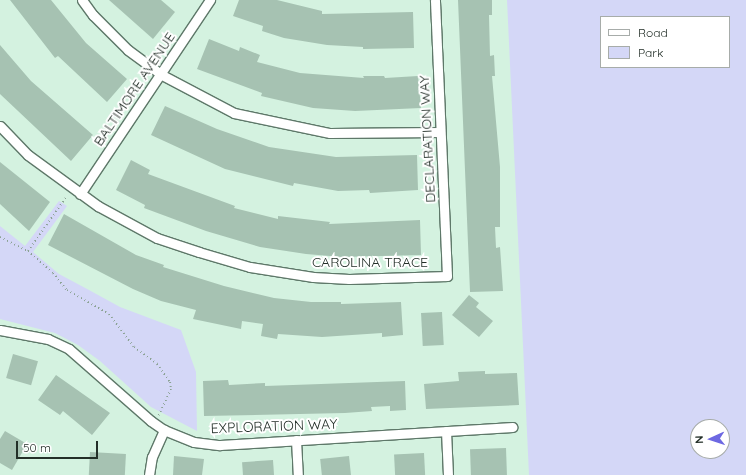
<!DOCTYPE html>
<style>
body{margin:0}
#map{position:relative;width:746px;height:475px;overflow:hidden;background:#d4f2e0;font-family:Quicksand,sans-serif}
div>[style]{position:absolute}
.green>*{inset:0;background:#d4d7f7}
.building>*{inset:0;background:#a6c2b2;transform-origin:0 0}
.path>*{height:2px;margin-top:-1px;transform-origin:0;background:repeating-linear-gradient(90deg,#8ba294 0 1px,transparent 0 4px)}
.roads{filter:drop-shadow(1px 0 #5e7869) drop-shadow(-1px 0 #5e7869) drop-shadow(0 1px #5e7869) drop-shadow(0 -1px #5e7869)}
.minor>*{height:9px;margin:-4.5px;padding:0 4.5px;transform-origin:4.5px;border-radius:4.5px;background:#fff}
span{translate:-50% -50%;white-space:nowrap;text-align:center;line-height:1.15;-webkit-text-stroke:4px #fff;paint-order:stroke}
.street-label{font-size:14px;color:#232f28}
.legend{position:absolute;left:600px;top:16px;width:130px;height:52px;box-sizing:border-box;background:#fff;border:1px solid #a7aca9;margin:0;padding:5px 7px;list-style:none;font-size:12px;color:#232f28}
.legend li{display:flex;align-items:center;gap:8px;height:20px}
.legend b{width:20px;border:1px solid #a7aca9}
.north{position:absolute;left:690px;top:419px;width:40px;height:40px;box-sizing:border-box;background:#fff;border:1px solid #a7aca9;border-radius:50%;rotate:267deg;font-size:11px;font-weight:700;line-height:16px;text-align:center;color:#232f28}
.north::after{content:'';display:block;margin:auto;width:14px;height:18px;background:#6d68e2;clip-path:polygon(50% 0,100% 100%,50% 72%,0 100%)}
.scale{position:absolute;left:16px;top:441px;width:82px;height:18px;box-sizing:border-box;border:2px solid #232f28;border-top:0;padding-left:5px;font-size:12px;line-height:14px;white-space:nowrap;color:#232f28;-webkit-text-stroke:3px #fff;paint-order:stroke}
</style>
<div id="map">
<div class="green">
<div style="clip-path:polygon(evenodd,507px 0,746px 0,746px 475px,529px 475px,507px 0,601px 17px,729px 17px,729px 67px,601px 67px,601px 17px,507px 0,698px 427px,722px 427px,722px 451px,698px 451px,698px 427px)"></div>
<div style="clip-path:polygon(59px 201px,67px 206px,33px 252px,59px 274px,89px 290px,120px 307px,181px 330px,196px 372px,197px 431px,151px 407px,100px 361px,78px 345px,55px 333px,0 319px,0 226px,25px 246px)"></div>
</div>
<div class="building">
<div style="clip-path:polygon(10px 0,51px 0,86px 43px,127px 79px,107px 102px,58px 56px,55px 58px)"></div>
<div style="clip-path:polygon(109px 0,161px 0,175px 12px,153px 39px)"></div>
<div style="clip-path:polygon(239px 0,277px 0,322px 11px,322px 14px,413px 12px,414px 48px,363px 49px,363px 47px,327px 45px,284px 38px,262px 31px,263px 26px,233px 16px)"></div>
<div style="clip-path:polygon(458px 0,492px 0,492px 15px,489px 15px,490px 56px,494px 55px,495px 76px,492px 76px,500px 167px,500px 227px,495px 227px,496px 248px,500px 247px,503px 291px,470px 292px)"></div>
<div style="clip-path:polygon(209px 39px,239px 51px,240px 47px,260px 55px,257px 62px,300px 73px,364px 78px,363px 76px,384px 76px,385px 78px,418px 76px,421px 108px,355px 111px,313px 108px,261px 96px,262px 93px,197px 69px)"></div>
<div style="clip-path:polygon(0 45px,31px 81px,93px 135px,71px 161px,0 94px)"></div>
<div style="clip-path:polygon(165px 106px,217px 129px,269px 147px,336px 157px,417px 155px,418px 190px,370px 193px,369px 190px,338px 191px,294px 183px,293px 186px,225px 169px,151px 135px)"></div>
<div style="clip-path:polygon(131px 160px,150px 170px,148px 174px,235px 206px,234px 208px,278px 219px,278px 216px,330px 222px,329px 224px,420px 220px,421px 255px,342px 257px,306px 254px,260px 247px,206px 231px,144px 208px,145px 205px,116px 190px)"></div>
<div style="clip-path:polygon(0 162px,50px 202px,29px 231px,0 204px)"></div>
<div style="clip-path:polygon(64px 214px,136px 255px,164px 265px,163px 267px,224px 286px,274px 298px,311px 302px,341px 302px,341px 304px,401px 302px,403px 335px,382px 337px,382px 333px,322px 337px,278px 334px,277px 339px,261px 336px,263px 324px,242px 321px,241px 329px,193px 319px,196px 310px,161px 301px,133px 289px,48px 245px)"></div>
<div style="clip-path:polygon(469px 295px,479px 303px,476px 307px,493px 321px,479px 337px,452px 315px)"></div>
<div style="left:442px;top:312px;width:33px;height:21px;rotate:87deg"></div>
<div style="left:13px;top:354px;width:26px;height:25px;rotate:16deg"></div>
<div style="clip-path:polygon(485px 371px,485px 374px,517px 373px,519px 405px,426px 409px,424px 384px,459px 381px,458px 372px)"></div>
<div style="clip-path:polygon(56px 375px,110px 413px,92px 435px,63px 411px,60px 415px,38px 400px)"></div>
<div style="clip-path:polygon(228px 380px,229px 385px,265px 383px,265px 386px,405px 381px,406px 410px,390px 411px,390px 406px,371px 407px,372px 411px,345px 413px,204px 416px,203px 381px)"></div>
<div style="clip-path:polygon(5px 431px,27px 444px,12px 470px,0 463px,0 439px)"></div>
<div style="left:506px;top:448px;width:27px;height:36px;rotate:88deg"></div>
<div style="left:90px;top:452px;width:36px;height:23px;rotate:3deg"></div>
<div style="left:424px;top:453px;width:22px;height:30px;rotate:87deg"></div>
<div style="clip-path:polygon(174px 456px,204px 459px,202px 475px,173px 475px)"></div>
<div style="left:349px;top:456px;width:19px;height:29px;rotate:84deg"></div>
<div style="left:273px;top:460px;width:15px;height:31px;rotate:86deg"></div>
</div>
<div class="path">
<div style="left:0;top:237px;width:31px;rotate:27deg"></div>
<div style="left:28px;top:251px;width:33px;rotate:41deg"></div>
<div style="left:53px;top:273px;width:22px;rotate:51deg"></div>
<div style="left:67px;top:290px;width:48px;rotate:29.7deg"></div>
<div style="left:109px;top:314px;width:41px;rotate:52.9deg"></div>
<div style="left:134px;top:347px;width:29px;rotate:36deg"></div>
<div style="left:157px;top:364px;width:22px;rotate:54deg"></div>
<div style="left:170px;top:382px;width:7px;rotate:82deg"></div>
<div style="left:171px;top:389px;width:29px;rotate:115deg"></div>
<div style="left:28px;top:251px;width:67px;rotate:-54.7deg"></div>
</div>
<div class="roads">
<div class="minor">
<div style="left:82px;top:0;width:19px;rotate:54deg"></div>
<div style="left:93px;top:15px;width:49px;rotate:45deg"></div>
<div style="left:128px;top:50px;width:42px;rotate:36.3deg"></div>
<div style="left:162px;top:75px;width:81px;rotate:27.8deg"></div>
<div style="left:234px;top:113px;width:98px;rotate:11.8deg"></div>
<div style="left:330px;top:133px;width:110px;rotate:-0.5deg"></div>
<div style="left:0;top:126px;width:40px;rotate:46deg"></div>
<div style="left:28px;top:155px;width:87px;rotate:36.1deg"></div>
<div style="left:98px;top:206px;width:67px;rotate:28.5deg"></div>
<div style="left:157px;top:238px;width:44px;rotate:18.4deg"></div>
<div style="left:199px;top:252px;width:53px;rotate:16.4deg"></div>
<div style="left:250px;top:267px;width:64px;rotate:9deg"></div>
<div style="left:313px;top:277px;width:36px;rotate:3deg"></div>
<div style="left:349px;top:279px;width:98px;rotate:-1.8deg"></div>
<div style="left:447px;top:276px;width:276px;rotate:-92.5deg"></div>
<div style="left:80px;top:194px;width:234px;rotate:-56.2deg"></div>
<div style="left:0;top:330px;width:49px;rotate:10.6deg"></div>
<div style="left:48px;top:339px;width:23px;rotate:25deg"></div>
<div style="left:69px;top:349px;width:109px;rotate:41.3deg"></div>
<div style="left:151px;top:421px;width:16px;rotate:35deg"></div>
<div style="left:164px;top:430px;width:32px;rotate:22deg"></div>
<div style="left:194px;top:442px;width:26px;rotate:7deg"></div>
<div style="left:220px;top:445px;width:293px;rotate:-3.5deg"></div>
<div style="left:446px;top:431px;width:44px;rotate:87.4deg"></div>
<div style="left:296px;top:440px;width:35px;rotate:87deg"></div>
<div style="left:149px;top:475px;width:18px;rotate:-81deg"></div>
<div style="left:152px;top:457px;width:30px;rotate:-66deg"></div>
</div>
</div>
<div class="street-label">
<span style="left:134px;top:89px;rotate:-56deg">BALTIMORE AVENUE</span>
<span style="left:427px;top:139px;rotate:-93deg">DECLARATION WAY</span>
<span style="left:370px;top:262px">CAROLINA TRACE</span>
<span style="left:274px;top:426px;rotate:-2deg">EXPLORATION WAY</span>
</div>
<ul class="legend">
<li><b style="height:5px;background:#fff"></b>Road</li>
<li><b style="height:11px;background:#d4d7f7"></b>Park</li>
</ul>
<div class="north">N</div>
<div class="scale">50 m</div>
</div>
